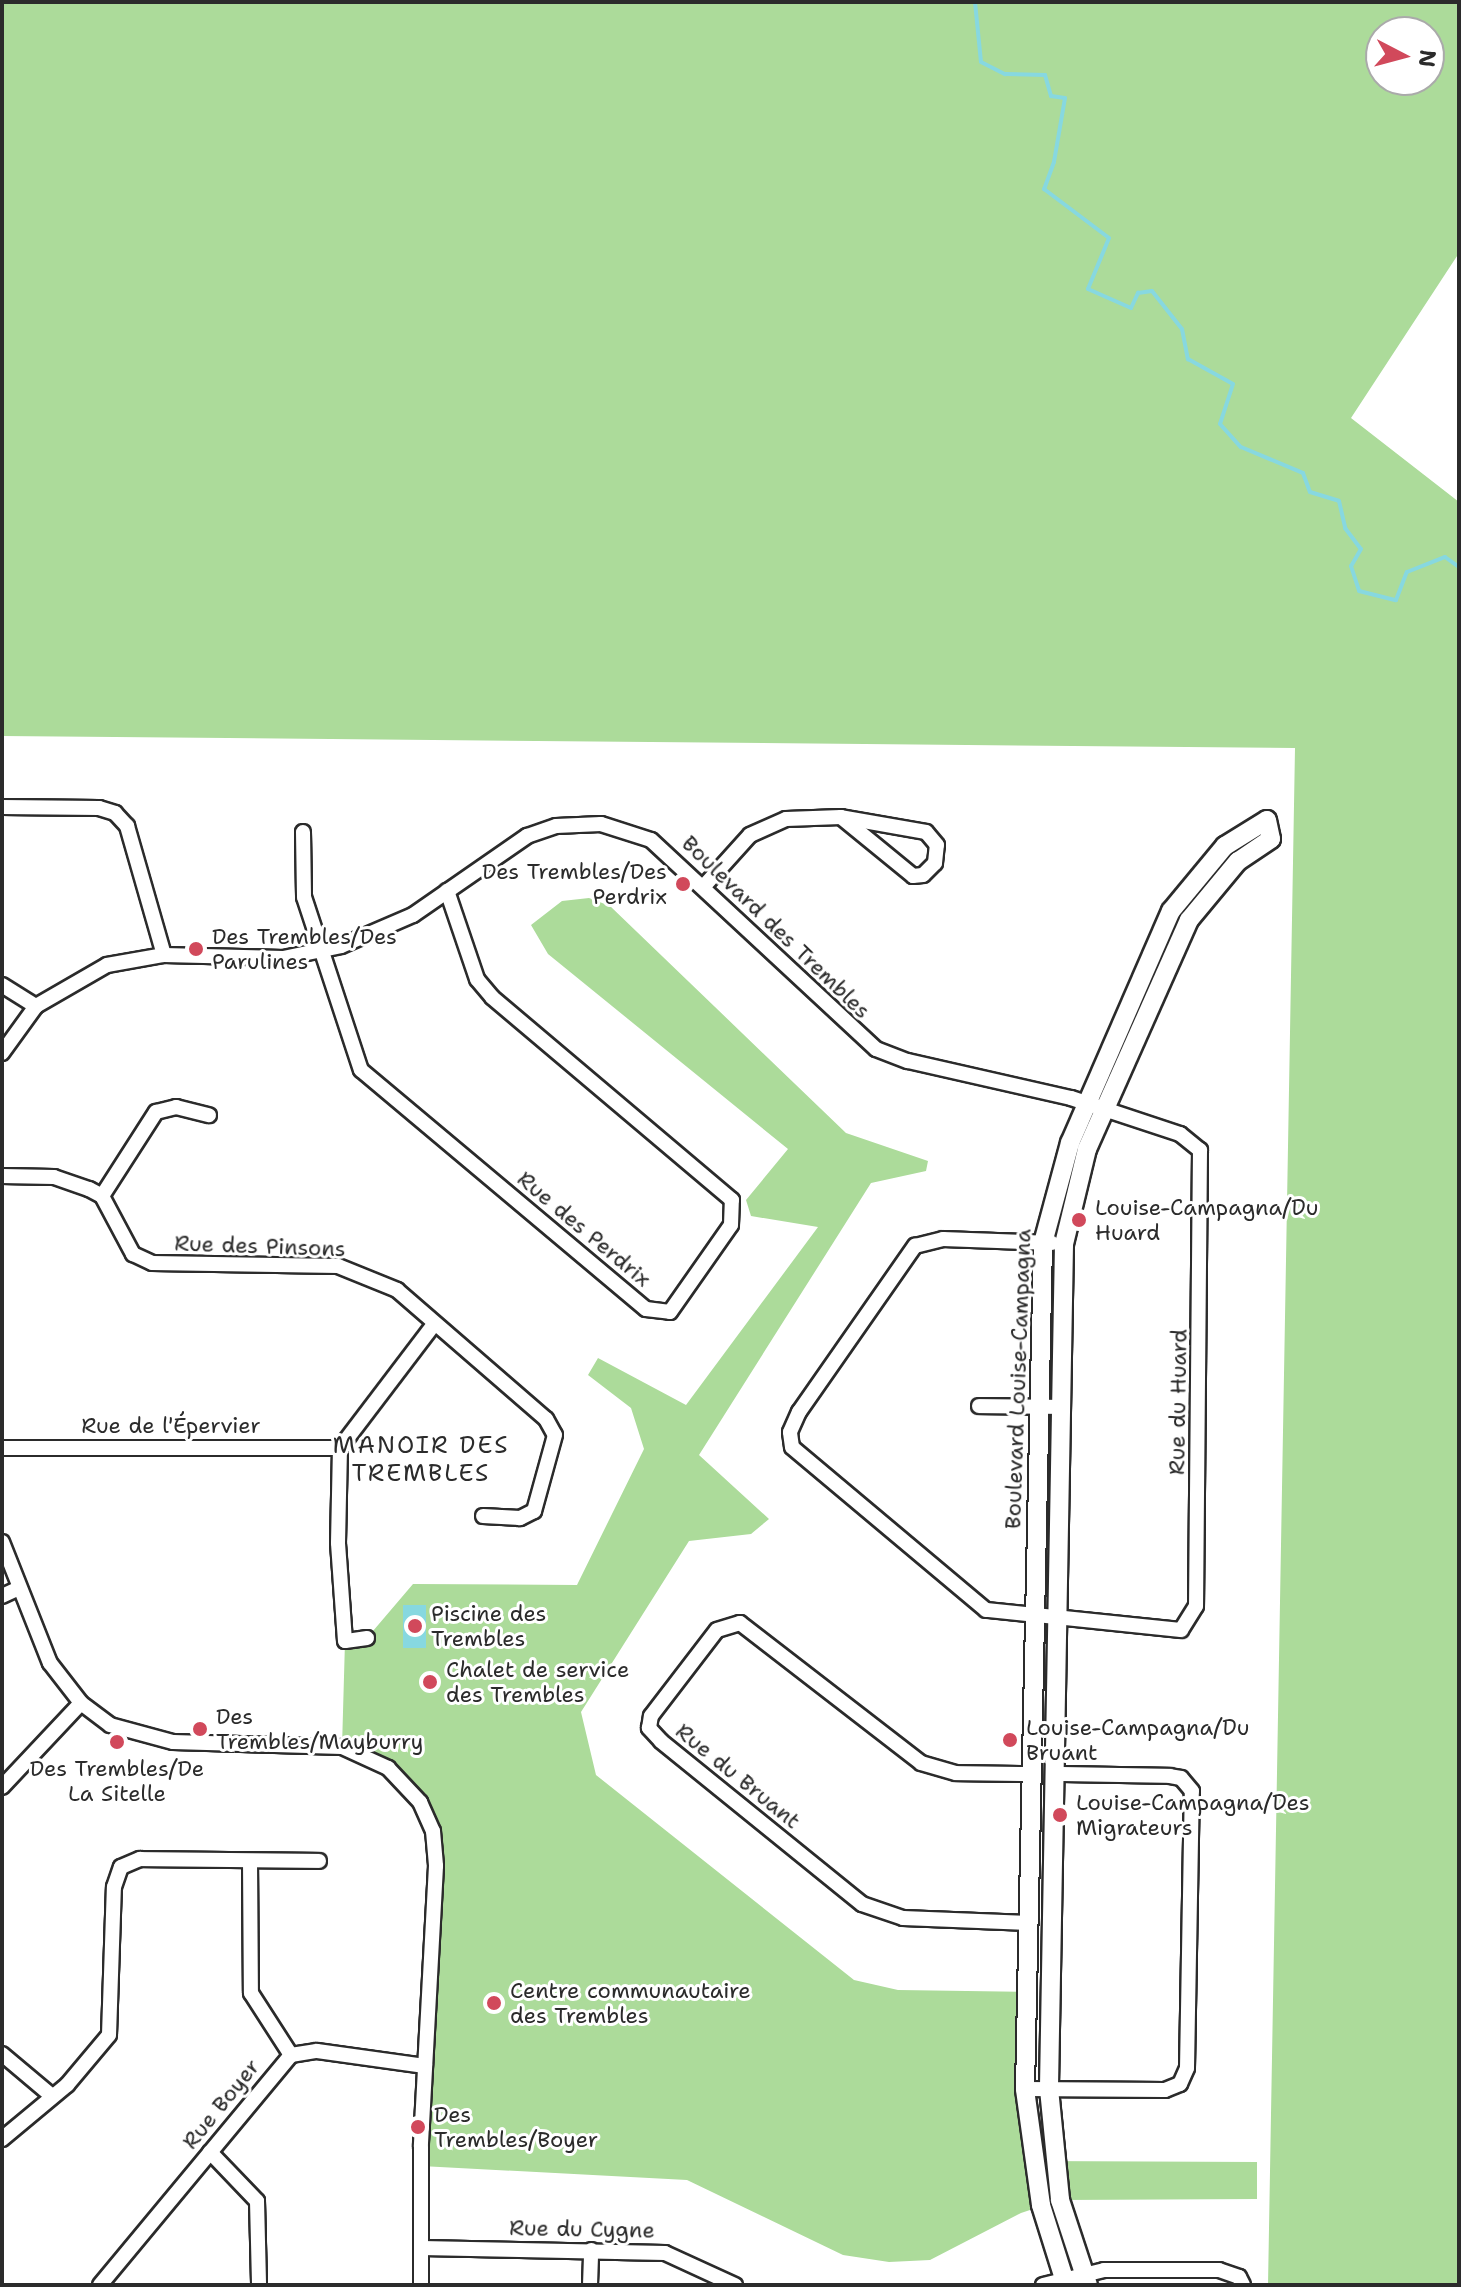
<!DOCTYPE html>
<meta charset="utf-8">
<style>
body{margin:0}
#map{position:relative;width:1461px;height:2287px;overflow:hidden;background:#fff;font-family:"Shantell Sans",sans-serif}
div>[style]{position:absolute}
.green>*{inset:0;background:#acdb9a}
.water>*{inset:0;background:#87d8e0;transform-origin:0 0}
.stream>*{height:4px;margin:-2px;padding:0 2px;transform-origin:2px;border-radius:2px;background:#87d8e0}
.roads{filter:drop-shadow(2px 0 #2b2b2b) drop-shadow(-2px 0 #2b2b2b) drop-shadow(0 2px #2b2b2b) drop-shadow(0 -2px #2b2b2b)}
.minor>*{height:14px;margin:-7px;padding:0 7px;transform-origin:7px;border-radius:7px;background:#fff}
.tertiary>*{height:18px;margin:-9px;padding:0 9px;transform-origin:9px;border-radius:9px;background:#fff}
.dots>*{width:22px;height:22px;translate:-50% -50%;box-sizing:border-box;border:4px solid #fff;border-radius:50%}
span{translate:-50% -50%;white-space:nowrap;text-align:center;line-height:1.15;-webkit-text-stroke:6px #fff;paint-order:stroke}
.poi-label{font-size:22px;color:#2b2b2b}
.right{translate:-100% -50%;text-align:right}
.left{translate:0 -50%;text-align:left}
.street-label{font-size:22px;color:#2b2b2b}
.neighbourhood-label{font-size:24px;color:#2b2b2b;letter-spacing:2px}
.frame{position:absolute;inset:0;border:4px solid #2b2b2b;pointer-events:none}
.north{position:absolute;left:1365px;top:16px;width:80px;height:80px;box-sizing:border-box;background:#fff;border:2px solid #aaa;border-radius:50%;rotate:96deg;font-size:22px;font-weight:700;line-height:32px;text-align:center;color:#2b2b2b}
.north::after{content:'';display:block;margin:auto;width:28px;height:36px;background:#d1495b;clip-path:polygon(50% 0,100% 100%,50% 72%,0 100%)}
</style>
<div id="map">
<div class="green">
<div style="clip-path:polygon(evenodd,2px 2px,1459px 2px,1459px 253px,1351px 418px,1459px 502px,1459px 2285px,1268px 2285px,1295px 748px,2px 736px,2px 2px,1429px 32px,1429px 80px,1381px 80px,1381px 32px,1429px 32px)"></div>
<div style="clip-path:polygon(589px 898px,610px 906px,846px 1133px,928px 1161px,926px 1171px,871px 1183px,699px 1455px,769px 1519px,751px 1534px,689px 1541px,581px 1712px,596px 1775px,854px 1980px,898px 1990px,1028px 1992px,1034px 2161px,1257px 2162px,1257px 2199px,1060px 2200px,1021px 2213px,930px 2260px,889px 2262px,843px 2255px,687px 2180px,421px 2166px,435px 1846px,410px 1789px,342px 1747px,345px 1641px,367px 1638px,413px 1584px,577px 1585px,644px 1449px,631px 1408px,588px 1375px,598px 1358px,686px 1405px,818px 1227px,751px 1216px,746px 1200px,788px 1149px,548px 954px,531px 925px,562px 901px)"></div>
</div>
<div class="water">
<div style="left:403px;top:1605px;width:23px;height:43px"></div>
</div>
<div class="stream">
<div style="left:975px;top:2px;width:60px;rotate:84.3deg"></div>
<div style="left:981px;top:62px;width:27px;rotate:27deg"></div>
<div style="left:1005px;top:74px;width:40px;rotate:1.4deg"></div>
<div style="left:1045px;top:75px;width:22px;rotate:74deg"></div>
<div style="left:1051px;top:96px;width:14px;rotate:8deg"></div>
<div style="left:1065px;top:98px;width:65px;rotate:99.8deg"></div>
<div style="left:1054px;top:162px;width:29px;rotate:110deg"></div>
<div style="left:1044px;top:189px;width:81px;rotate:37deg"></div>
<div style="left:1109px;top:238px;width:55px;rotate:112.4deg"></div>
<div style="left:1088px;top:289px;width:47px;rotate:23.8deg"></div>
<div style="left:1131px;top:308px;width:17px;rotate:-65deg"></div>
<div style="left:1138px;top:293px;width:14px;rotate:-8deg"></div>
<div style="left:1152px;top:291px;width:48px;rotate:51.7deg"></div>
<div style="left:1182px;top:329px;width:31px;rotate:79deg"></div>
<div style="left:1188px;top:359px;width:51px;rotate:29.1deg"></div>
<div style="left:1233px;top:384px;width:42px;rotate:108deg"></div>
<div style="left:1220px;top:424px;width:31px;rotate:48deg"></div>
<div style="left:1241px;top:447px;width:67px;rotate:22.8deg"></div>
<div style="left:1303px;top:473px;width:20px;rotate:70deg"></div>
<div style="left:1310px;top:492px;width:30px;rotate:17deg"></div>
<div style="left:1339px;top:501px;width:28px;rotate:77deg"></div>
<div style="left:1345px;top:528px;width:26px;rotate:53deg"></div>
<div style="left:1361px;top:549px;width:20px;rotate:120deg"></div>
<div style="left:1351px;top:566px;width:26px;rotate:72deg"></div>
<div style="left:1359px;top:591px;width:38px;rotate:14deg"></div>
<div style="left:1396px;top:600px;width:30px;rotate:-69deg"></div>
<div style="left:1407px;top:572px;width:41px;rotate:-21.5deg"></div>
<div style="left:1445px;top:557px;width:17px;rotate:36deg"></div>
</div>
<div class="roads">
<div class="minor">
<div style="left:2px;top:807px;width:97px;rotate:0.6deg"></div>
<div style="left:99px;top:808px;width:17px;rotate:17deg"></div>
<div style="left:115px;top:813px;width:18px;rotate:47deg"></div>
<div style="left:127px;top:826px;width:134px;rotate:74deg"></div>
<div style="left:303px;top:832px;width:65px;rotate:89.1deg"></div>
<div style="left:304px;top:897px;width:182px;rotate:71.8deg"></div>
<div style="left:361px;top:1070px;width:372px;rotate:40deg"></div>
<div style="left:646px;top:1309px;width:24px;rotate:7deg"></div>
<div style="left:670px;top:1312px;width:106px;rotate:-55deg"></div>
<div style="left:731px;top:1225px;width:25px;rotate:-88deg"></div>
<div style="left:732px;top:1200px;width:314px;rotate:-139.8deg"></div>
<div style="left:492px;top:997px;width:23px;rotate:-130deg"></div>
<div style="left:477px;top:979px;width:93px;rotate:-108.8deg"></div>
<div style="left:705px;top:885px;width:67px;rotate:-48deg"></div>
<div style="left:750px;top:835px;width:39px;rotate:-24deg"></div>
<div style="left:786px;top:819px;width:55px;rotate:-2.1deg"></div>
<div style="left:841px;top:817px;width:93px;rotate:39.3deg"></div>
<div style="left:913px;top:876px;width:10px;rotate:-6deg"></div>
<div style="left:923px;top:875px;width:17px;rotate:-45deg"></div>
<div style="left:935px;top:863px;width:18px;rotate:-84deg"></div>
<div style="left:937px;top:845px;width:17px;rotate:-130deg"></div>
<div style="left:926px;top:832px;width:86px;rotate:-170deg"></div>
<div style="left:2px;top:985px;width:40px;rotate:32deg"></div>
<div style="left:2px;top:1053px;width:58px;rotate:-54.1deg"></div>
<div style="left:36px;top:1006px;width:82px;rotate:-30deg"></div>
<div style="left:107px;top:965px;width:58px;rotate:-10deg"></div>
<div style="left:164px;top:955px;width:119px;rotate:1.4deg"></div>
<div style="left:283px;top:958px;width:59px;rotate:-11.7deg"></div>
<div style="left:341px;top:946px;width:78px;rotate:-23.3deg"></div>
<div style="left:413px;top:915px;width:139px;rotate:-34.7deg"></div>
<div style="left:527px;top:836px;width:31px;rotate:-19deg"></div>
<div style="left:556px;top:826px;width:45px;rotate:-2.5deg"></div>
<div style="left:601px;top:824px;width:52px;rotate:17.7deg"></div>
<div style="left:651px;top:840px;width:307px;rotate:42.9deg"></div>
<div style="left:876px;top:1049px;width:34px;rotate:21deg"></div>
<div style="left:908px;top:1061px;width:167px;rotate:12.8deg"></div>
<div style="left:1071px;top:1098px;width:115px;rotate:18.3deg"></div>
<div style="left:1180px;top:1134px;width:26px;rotate:39deg"></div>
<div style="left:1200px;top:1150px;width:456px;rotate:90.5deg"></div>
<div style="left:1196px;top:1606px;width:28px;rotate:122deg"></div>
<div style="left:1181px;top:1630px;width:196px;rotate:-174.1deg"></div>
<div style="left:986px;top:1610px;width:253px;rotate:-140deg"></div>
<div style="left:792px;top:1447px;width:15px;rotate:-98deg"></div>
<div style="left:790px;top:1432px;width:22px;rotate:-66deg"></div>
<div style="left:799px;top:1412px;width:203px;rotate:-55.1deg"></div>
<div style="left:915px;top:1246px;width:29px;rotate:-14deg"></div>
<div style="left:943px;top:1239px;width:109px;rotate:2.1deg"></div>
<div style="left:2px;top:1176px;width:52px;rotate:1.1deg"></div>
<div style="left:54px;top:1177px;width:37px;rotate:19deg"></div>
<div style="left:89px;top:1189px;width:15px;rotate:28deg"></div>
<div style="left:102px;top:1196px;width:66px;rotate:61.9deg"></div>
<div style="left:133px;top:1254px;width:21px;rotate:25deg"></div>
<div style="left:152px;top:1263px;width:186px;rotate:0.9deg"></div>
<div style="left:338px;top:1266px;width:64px;rotate:22.1deg"></div>
<div style="left:397px;top:1290px;width:197px;rotate:40.9deg"></div>
<div style="left:546px;top:1419px;width:18px;rotate:61deg"></div>
<div style="left:555px;top:1435px;width:79px;rotate:105.4deg"></div>
<div style="left:534px;top:1511px;width:16px;rotate:153deg"></div>
<div style="left:520px;top:1518px;width:37px;rotate:-177deg"></div>
<div style="left:102px;top:1196px;width:100px;rotate:-57.3deg"></div>
<div style="left:156px;top:1112px;width:21px;rotate:-14deg"></div>
<div style="left:176px;top:1107px;width:34px;rotate:14deg"></div>
<div style="left:979px;top:1406px;width:81px;rotate:0.7deg"></div>
<div style="left:2px;top:1448px;width:338px"></div>
<div style="left:2px;top:1542px;width:130px;rotate:68.4deg"></div>
<div style="left:50px;top:1663px;width:51px;rotate:52.2deg"></div>
<div style="left:81px;top:1703px;width:36px;rotate:37deg"></div>
<div style="left:110px;top:1725px;width:65px;rotate:15.1deg"></div>
<div style="left:173px;top:1742px;width:169px;rotate:1.7deg"></div>
<div style="left:342px;top:1747px;width:51px;rotate:24.5deg"></div>
<div style="left:388px;top:1768px;width:47px;rotate:46.7deg"></div>
<div style="left:420px;top:1802px;width:32px;rotate:66deg"></div>
<div style="left:433px;top:1831px;width:35px;rotate:85deg"></div>
<div style="left:436px;top:1866px;width:281px;rotate:93.1deg"></div>
<div style="left:421px;top:2147px;width:138px;rotate:90deg"></div>
<div style="left:2px;top:1596px;width:19px;rotate:-25deg"></div>
<div style="left:367px;top:1638px;width:22px;rotate:172deg"></div>
<div style="left:345px;top:1641px;width:98px;rotate:-94.1deg"></div>
<div style="left:338px;top:1543px;width:95px;rotate:-88.8deg"></div>
<div style="left:340px;top:1448px;width:156px;rotate:-52.8deg"></div>
<div style="left:2px;top:1787px;width:115px;rotate:-46.8deg"></div>
<div style="left:250px;top:1861px;width:132px;rotate:89.6deg"></div>
<div style="left:251px;top:1993px;width:74px;rotate:57.2deg"></div>
<div style="left:1029px;top:1923px;width:126px;rotate:-177.7deg"></div>
<div style="left:903px;top:1918px;width:43px;rotate:-161.1deg"></div>
<div style="left:862px;top:1904px;width:259px;rotate:-141deg"></div>
<div style="left:661px;top:1741px;width:18px;rotate:-133deg"></div>
<div style="left:649px;top:1728px;width:12px;rotate:-81deg"></div>
<div style="left:651px;top:1716px;width:108px;rotate:-52.5deg"></div>
<div style="left:717px;top:1630px;width:24px;rotate:-17deg"></div>
<div style="left:740px;top:1623px;width:229px;rotate:37.7deg"></div>
<div style="left:921px;top:1763px;width:36px;rotate:16deg"></div>
<div style="left:956px;top:1773px;width:75px;rotate:0.8deg"></div>
<div style="left:2px;top:2054px;width:65px;rotate:40deg"></div>
<div style="left:1025px;top:2089px;width:140px;rotate:0.4deg"></div>
<div style="left:1165px;top:2090px;width:16px;rotate:-22deg"></div>
<div style="left:1180px;top:2084px;width:17px;rotate:-66deg"></div>
<div style="left:1187px;top:2068px;width:277px;rotate:-89deg"></div>
<div style="left:1192px;top:1791px;width:17px;rotate:-130deg"></div>
<div style="left:1181px;top:1778px;width:11px;rotate:-170deg"></div>
<div style="left:1170px;top:1776px;width:115px;rotate:-179deg"></div>
<div style="left:2px;top:2139px;width:85px;rotate:-39.7deg"></div>
<div style="left:67px;top:2085px;width:65px;rotate:-50deg"></div>
<div style="left:109px;top:2035px;width:148px;rotate:-88.1deg"></div>
<div style="left:114px;top:1887px;width:21px;rotate:-71deg"></div>
<div style="left:121px;top:1867px;width:21px;rotate:-23deg"></div>
<div style="left:140px;top:1859px;width:179px;rotate:0.6deg"></div>
<div style="left:210px;top:2152px;width:68px;rotate:46.2deg"></div>
<div style="left:257px;top:2201px;width:84px;rotate:88.6deg"></div>
<div style="left:422px;top:2248px;width:243px;rotate:1.2deg"></div>
<div style="left:665px;top:2253px;width:77px;rotate:24.6deg"></div>
<div style="left:100px;top:2285px;width:299px;rotate:-50.3deg"></div>
<div style="left:291px;top:2055px;width:26px;rotate:-9deg"></div>
<div style="left:317px;top:2051px;width:109px;rotate:7.9deg"></div>
<div style="left:590px;top:2285px;width:35px;rotate:-88deg"></div>
<div style="left:1043px;top:2285px;width:63px;rotate:-13.8deg"></div>
<div style="left:1104px;top:2270px;width:115px"></div>
<div style="left:1219px;top:2270px;width:21px;rotate:19deg"></div>
<div style="left:1239px;top:2277px;width:9px;rotate:63deg"></div>
</div>
<div class="tertiary">
<div style="left:1066px;top:2285px;width:84px;rotate:-107.4deg"></div>
<div style="left:1041px;top:2205px;width:117px;rotate:-97.9deg"></div>
<div style="left:1025px;top:2089px;width:846px;rotate:-88.78deg"></div>
<div style="left:1043px;top:1243px;width:104px;rotate:-74.9deg"></div>
<div style="left:1070px;top:1143px;width:253px;rotate:-66.5deg"></div>
<div style="left:1171px;top:911px;width:85px;rotate:-50.3deg"></div>
<div style="left:1225px;top:846px;width:49px;rotate:-31.8deg"></div>
<div style="left:1267px;top:820px;width:19px;rotate:78deg"></div>
<div style="left:1271px;top:839px;width:40px;rotate:146deg"></div>
<div style="left:1238px;top:861px;width:77px;rotate:129.7deg"></div>
<div style="left:1189px;top:920px;width:251px;rotate:114deg"></div>
<div style="left:1087px;top:1149px;width:98px;rotate:103.6deg"></div>
<div style="left:1064px;top:1244px;width:845px;rotate:91.02deg"></div>
<div style="left:1049px;top:2089px;width:112px;rotate:84.3deg"></div>
<div style="left:1060px;top:2200px;width:89px;rotate:71.8deg"></div>
</div>
</div>
<div class="dots">
<div style="left:683px;top:884px;background:#d1495b"></div>
<div style="left:196px;top:949px;background:#d1495b"></div>
<div style="left:1079px;top:1220px;background:#d1495b"></div>
<div style="left:415px;top:1626px;background:#d1495b"></div>
<div style="left:430px;top:1682px;background:#d1495b"></div>
<div style="left:200px;top:1729px;background:#d1495b"></div>
<div style="left:1010px;top:1740px;background:#d1495b"></div>
<div style="left:117px;top:1742px;background:#d1495b"></div>
<div style="left:1060px;top:1815px;background:#d1495b"></div>
<div style="left:494px;top:2003px;background:#d1495b"></div>
<div style="left:418px;top:2127px;background:#d1495b"></div>
</div>
<div class="poi-label">
<span class="right" style="left:667px;top:884px">Des Trembles/Des<br>Perdrix</span>
<span class="left" style="left:212px;top:949px">Des Trembles/Des<br>Parulines</span>
<span class="left" style="left:1095px;top:1220px">Louise-Campagna/Du<br>Huard</span>
<span class="left" style="left:431px;top:1626px">Piscine des<br>Trembles</span>
<span class="left" style="left:446px;top:1682px">Chalet de service<br>des Trembles</span>
<span class="left" style="left:216px;top:1729px">Des<br>Trembles/Mayburry</span>
<span class="left" style="left:1026px;top:1740px">Louise-Campagna/Du<br>Bruant</span>
<span style="left:117px;top:1781px">Des Trembles/De<br>La Sitelle</span>
<span class="left" style="left:1076px;top:1815px">Louise-Campagna/Des<br>Migrateurs</span>
<span class="left" style="left:510px;top:2003px">Centre communautaire<br>des Trembles</span>
<span class="left" style="left:434px;top:2127px">Des<br>Trembles/Boyer</span>
</div>
<div class="street-label">
<span style="left:776px;top:927px;rotate:44deg">Boulevard des Trembles</span>
<span style="left:584px;top:1229px;rotate:40deg">Rue des Perdrix</span>
<span style="left:260px;top:1246px;rotate:2deg">Rue des Pinsons</span>
<span style="left:1018px;top:1379px;rotate:-88deg">Boulevard Louise-Campagna</span>
<span style="left:1178px;top:1402px;rotate:-89deg">Rue du Huard</span>
<span style="left:171px;top:1426px">Rue de l'Épervier</span>
<span style="left:738px;top:1776px;rotate:39deg">Rue du Bruant</span>
<span style="left:221px;top:2104px;rotate:-51deg">Rue Boyer</span>
<span style="left:582px;top:2229px;rotate:1deg">Rue du Cygne</span>
</div>
<div class="neighbourhood-label">
<span style="left:421px;top:1460px">MANOIR DES<br>TREMBLES</span>
</div>
<div class="frame"></div>
<div class="north">N</div>
</div>
